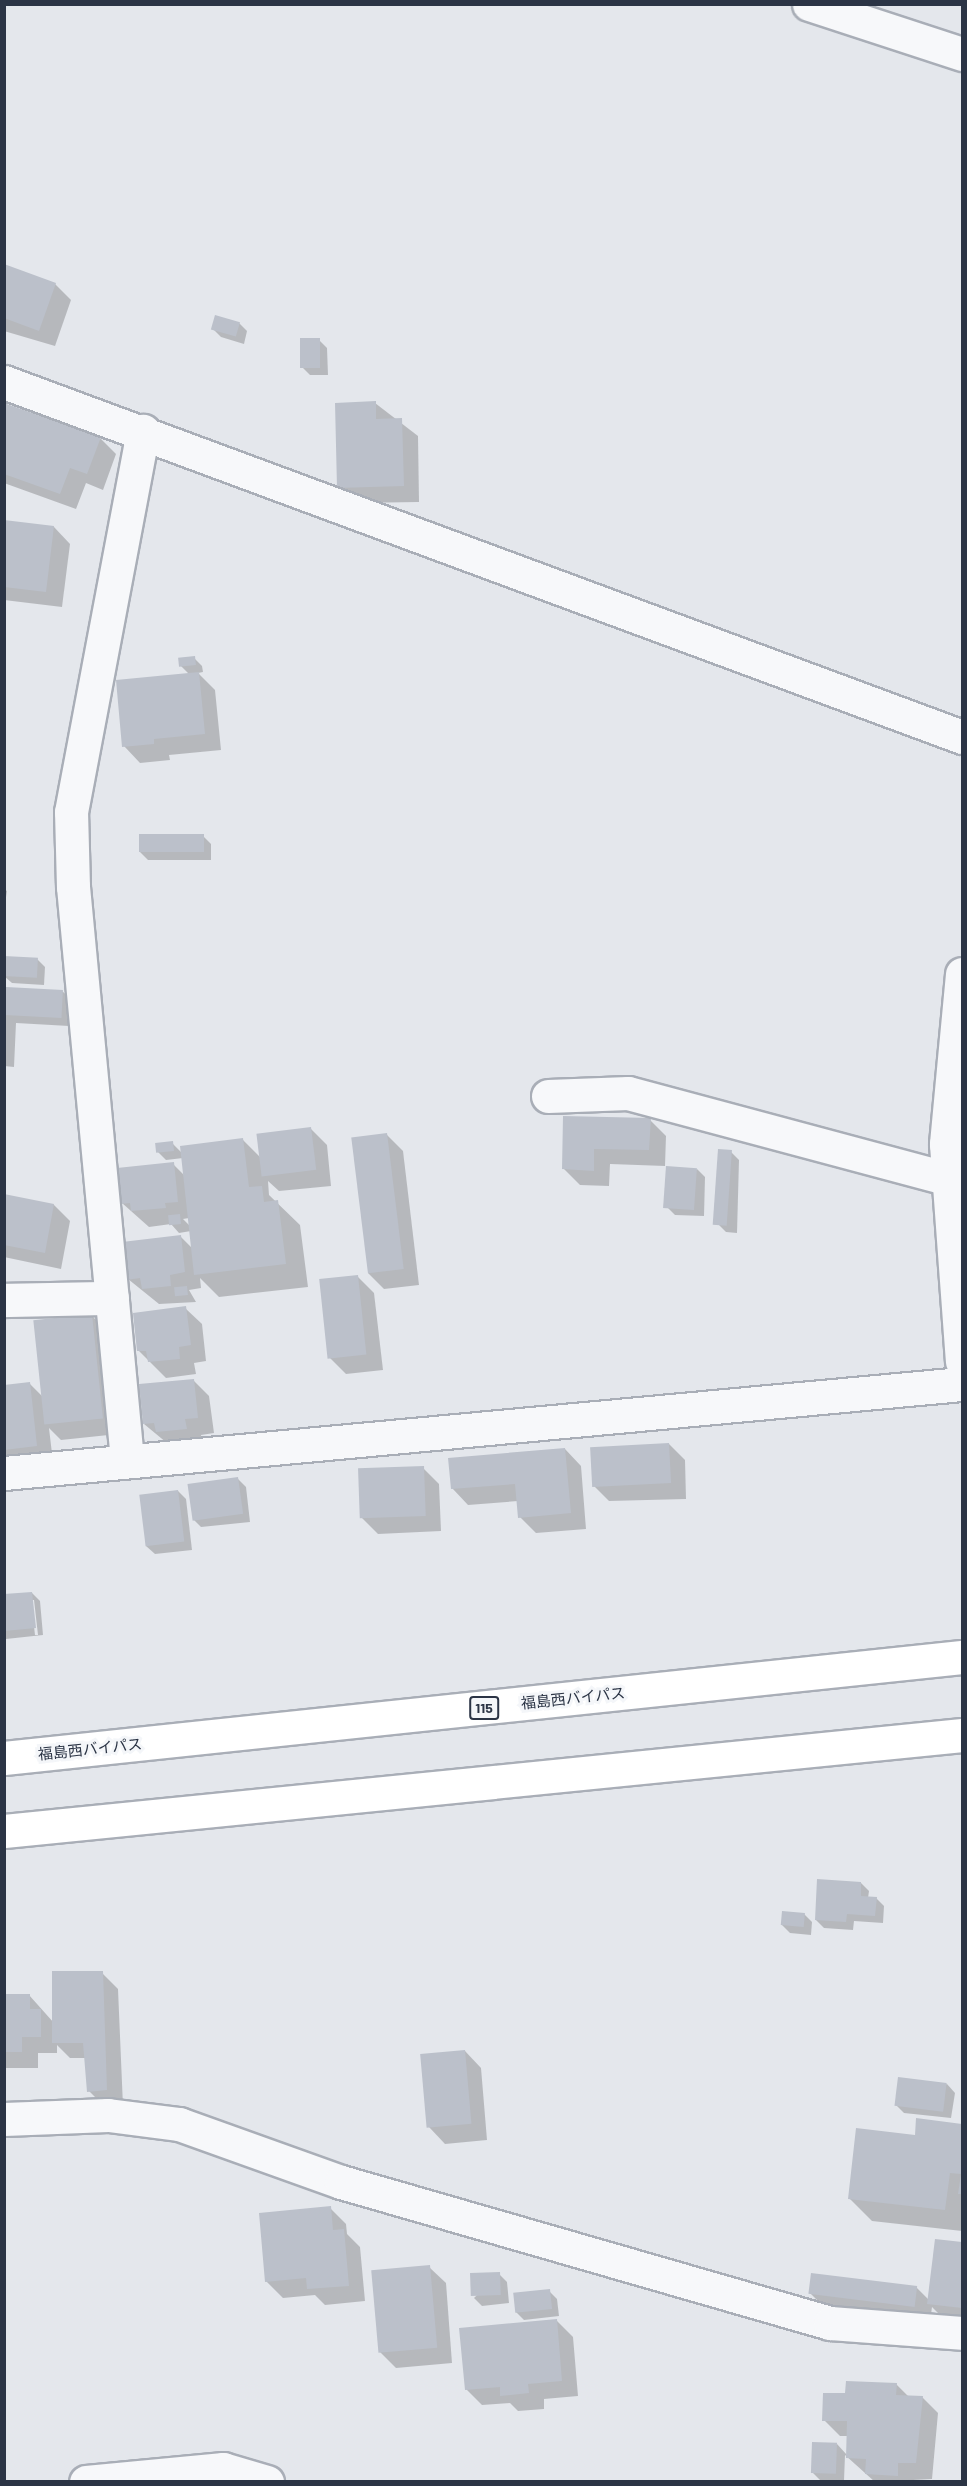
<!DOCTYPE html>
<meta charset="utf-8">
<style>
body{margin:0}
#map{position:relative;width:967px;height:2486px;overflow:hidden;background:#e4e7ec;font-family:Barlow,"Noto Sans JP",sans-serif}
div>[style]{position:absolute}
.shadow>*{inset:0;background:#0003}
.building>*{inset:0;background:#bbc0ca;transform-origin:0 0}
.roads{filter:drop-shadow(2px 0 #a9aeb7) drop-shadow(-2px 0 #a9aeb7) drop-shadow(0 2px #a9aeb7) drop-shadow(0 -2px #a9aeb7)}
.minor>*{height:33px;margin:-16.5px;padding:0 16.5px;transform-origin:16.5px;border-radius:16.5px;background:#f7f8fa}
.trunk>*{height:33px;margin:-16.5px;padding:0 16.5px;transform-origin:16.5px;border-radius:16.5px;background:#fff}
span{translate:-50% -50%;white-space:nowrap;text-align:center;line-height:1.15;-webkit-text-stroke:6px #f4f6f9;paint-order:stroke}
.shield-label span{padding:2px 4px;background:#f4f6f9;border:2px solid;border-radius:4px;-webkit-text-stroke-width:0}
.shield-label{font-size:14px;color:#2b3445;font-weight:700}
.street-label{font-size:15px;color:#2b3445}
.frame{position:absolute;inset:0;border:6px solid #2b3445;pointer-events:none}
</style>
<div id="map">
<div class="shadow">
<div style="clip-path:polygon(4px 266px,55px 284px,71px 300px,55px 346px,4px 331px)"></div>
<div style="clip-path:polygon(239px 323px,247px 331px,244px 344px,221px 337px,213px 329px)"></div>
<div style="clip-path:polygon(319px 340px,327px 348px,328px 375px,310px 375px,302px 367px)"></div>
<div style="clip-path:polygon(375px 403px,418px 436px,419px 502px,355px 503px,338px 487px)"></div>
<div style="clip-path:polygon(4px 406px,100px 438px,116px 454px,103px 490px,86px 483px,76px 509px,4px 483px)"></div>
<div style="clip-path:polygon(4px 522px,54px 527px,70px 544px,62px 607px,4px 600px)"></div>
<div style="clip-path:polygon(194px 658px,202px 666px,203px 672px,198px 673px,215px 690px,221px 750px,169px 755px,170px 760px,140px 763px,124px 746px,189px 674px,180px 665px)"></div>
<div style="clip-path:polygon(203px 836px,211px 844px,211px 860px,148px 860px,140px 852px)"></div>
<div style="clip-path:polygon(4px 889px,7px 891px,4px 910px)"></div>
<div style="clip-path:polygon(37px 959px,45px 967px,44px 985px,12px 983px,4px 976px)"></div>
<div style="clip-path:polygon(4px 988px,62px 991px,71px 999px,69px 1026px,16px 1023px,14px 1067px,4px 1066px)"></div>
<div style="clip-path:polygon(565px 1117px,650px 1120px,666px 1136px,665px 1166px,610px 1164px,609px 1186px,580px 1185px,564px 1169px)"></div>
<div style="clip-path:polygon(evenodd,311px 1129px,327px 1145px,331px 1186px,279px 1191px,268px 1181px,269px 1195px,300px 1225px,308px 1287px,219px 1297px,200px 1278px,201px 1288px,189px 1290px,196px 1302px,159px 1304px,128px 1279px,180px 1236px,193px 1249px,191px 1231px,179px 1233px,171px 1224px,149px 1227px,122px 1203px,173px 1164px,184px 1175px,183px 1158px,166px 1160px,158px 1152px,172px 1143px,182px 1153px,243px 1140px,260px 1157px,311px 1129px,189px 1218px,190px 1226px,183px 1219px,189px 1218px)"></div>
<div style="clip-path:polygon(387px 1135px,403px 1151px,419px 1285px,384px 1289px,368px 1273px)"></div>
<div style="clip-path:polygon(731px 1152px,739px 1160px,737px 1233px,726px 1232px,718px 1224px)"></div>
<div style="clip-path:polygon(697px 1169px,705px 1177px,704px 1216px,675px 1215px,667px 1207px)"></div>
<div style="clip-path:polygon(4px 1195px,54px 1205px,70px 1221px,61px 1269px,4px 1257px)"></div>
<div style="clip-path:polygon(358px 1277px,374px 1293px,383px 1370px,346px 1374px,330px 1358px)"></div>
<div style="clip-path:polygon(185px 1308px,202px 1324px,206px 1361px,194px 1363px,196px 1374px,166px 1378px,139px 1351px)"></div>
<div style="clip-path:polygon(91px 1315px,107px 1331px,118px 1434px,61px 1440px,49px 1428px,53px 1462px,4px 1467px,4px 1386px,29px 1383px,42px 1396px)"></div>
<div style="clip-path:polygon(193px 1380px,209px 1396px,214px 1433px,201px 1435px,202px 1444px,173px 1448px,144px 1424px)"></div>
<div style="clip-path:polygon(669px 1444px,685px 1460px,686px 1499px,609px 1501px,593px 1485px)"></div>
<div style="clip-path:polygon(565px 1449px,581px 1466px,586px 1529px,536px 1533px,520px 1517px,518px 1501px,468px 1505px,452px 1488px)"></div>
<div style="clip-path:polygon(423px 1468px,439px 1484px,441px 1531px,378px 1534px,362px 1518px)"></div>
<div style="clip-path:polygon(238px 1479px,246px 1487px,250px 1522px,201px 1527px,193px 1519px)"></div>
<div style="clip-path:polygon(178px 1491px,186px 1499px,192px 1550px,155px 1554px,146px 1546px)"></div>
<div style="clip-path:polygon(evenodd,32px 1593px,40px 1601px,43px 1635px,6px 1639px,4px 1596px,32px 1593px,31px 1600px,34px 1600px,38px 1635px,35px 1635px,31px 1600px)"></div>
<div style="clip-path:polygon(861px 1883px,869px 1891px,868px 1898px,876px 1898px,884px 1906px,883px 1923px,854px 1921px,853px 1930px,824px 1928px,816px 1920px)"></div>
<div style="clip-path:polygon(804px 1914px,812px 1922px,811px 1935px,790px 1933px,782px 1925px)"></div>
<div style="clip-path:polygon(102px 1973px,118px 1989px,123px 2106px,105px 2107px,89px 2091px,86px 2058px,70px 2058px,57px 2045px,57px 2053px,38px 2053px,38px 2068px,4px 2068px,4px 1995px,29px 1995px,54px 2023px)"></div>
<div style="clip-path:polygon(465px 2051px,481px 2068px,487px 2140px,445px 2144px,429px 2127px)"></div>
<div style="clip-path:polygon(947px 2084px,955px 2093px,951px 2118px,904px 2113px,896px 2105px)"></div>
<div style="clip-path:polygon(918px 2120px,962px 2125px,962px 2231px,872px 2221px,849px 2198px,916px 2136px)"></div>
<div style="clip-path:polygon(330px 2208px,346px 2224px,347px 2234px,360px 2247px,365px 2301px,325px 2305px,315px 2295px,283px 2298px,266px 2281px)"></div>
<div style="clip-path:polygon(936px 2240px,962px 2243px,962px 2322px,945px 2320px,932px 2307px,930px 2322px,826px 2309px,810px 2293px,916px 2287px,929px 2300px)"></div>
<div style="clip-path:polygon(429px 2267px,446px 2283px,452px 2363px,396px 2368px,380px 2352px)"></div>
<div style="clip-path:polygon(499px 2274px,507px 2282px,509px 2303px,482px 2306px,474px 2298px)"></div>
<div style="clip-path:polygon(549px 2291px,557px 2299px,559px 2316px,524px 2320px,516px 2312px)"></div>
<div style="clip-path:polygon(556px 2320px,573px 2337px,578px 2396px,544px 2399px,544px 2409px,518px 2411px,510px 2403px,482px 2405px,466px 2389px)"></div>
<div style="clip-path:polygon(896px 2384px,909px 2397px,922px 2397px,938px 2413px,932px 2479px,875px 2482px,845px 2455px,844px 2481px,820px 2480px,812px 2472px,837px 2444px,847px 2455px,848px 2436px,840px 2436px,824px 2420px,846px 2395px)"></div>
</div>
<div class="building">
<div style="clip-path:polygon(4px 264px,56px 283px,39px 331px,4px 318px)"></div>
<div style="left:215px;top:315px;width:26px;height:15px;rotate:16deg"></div>
<div style="left:300px;top:338px;width:20px;height:30px"></div>
<div style="clip-path:polygon(376px 401px,376px 419px,402px 418px,404px 486px,337px 488px,335px 403px)"></div>
<div style="clip-path:polygon(4px 403px,101px 437px,87px 474px,70px 468px,60px 494px,4px 474px)"></div>
<div style="clip-path:polygon(4px 520px,54px 526px,46px 592px,4px 587px)"></div>
<div style="left:195px;top:656px;width:9px;height:17px;rotate:84deg"></div>
<div style="clip-path:polygon(199px 672px,205px 734px,154px 739px,154px 744px,122px 747px,116px 680px)"></div>
<div style="left:139px;top:834px;width:65px;height:18px"></div>
<div style="left:4px;top:956px;width:34px;height:20px;rotate:3deg"></div>
<div style="left:6px;top:987px;width:57px;height:28px;rotate:3deg"></div>
<div style="clip-path:polygon(563px 1116px,651px 1118px,649px 1150px,594px 1149px,594px 1171px,562px 1169px)"></div>
<div style="left:311px;top:1127px;width:43px;height:55px;rotate:83deg"></div>
<div style="left:387px;top:1133px;width:137px;height:36px;rotate:83deg"></div>
<div style="clip-path:polygon(243px 1138px,249px 1187px,262px 1186px,264px 1202px,278px 1200px,286px 1264px,194px 1275px,180px 1146px)"></div>
<div style="left:173px;top:1141px;width:10px;height:18px;rotate:84deg"></div>
<div style="left:718px;top:1149px;width:14px;height:76px;rotate:4deg"></div>
<div style="clip-path:polygon(174px 1162px,178px 1202px,165px 1203px,166px 1208px,131px 1211px,130px 1203px,121px 1204px,117px 1168px)"></div>
<div style="left:666px;top:1166px;width:31px;height:42px;rotate:4deg"></div>
<div style="clip-path:polygon(4px 1194px,54px 1204px,45px 1253px,4px 1245px)"></div>
<div style="left:180px;top:1214px;width:10px;height:12px;rotate:84deg"></div>
<div style="clip-path:polygon(181px 1235px,185px 1272px,170px 1275px,171px 1286px,142px 1289px,140px 1278px,126px 1280px,122px 1242px)"></div>
<div style="left:358px;top:1275px;width:80px;height:39px;rotate:84deg"></div>
<div style="left:187px;top:1286px;width:9px;height:13px;rotate:84deg"></div>
<div style="clip-path:polygon(186px 1306px,191px 1345px,179px 1347px,180px 1359px,148px 1362px,146px 1351px,137px 1351px,133px 1313px)"></div>
<div style="left:92px;top:1314px;width:105px;height:59px;rotate:84deg"></div>
<div style="clip-path:polygon(194px 1379px,198px 1418px,185px 1419px,187px 1429px,156px 1432px,154px 1423px,143px 1424px,139px 1384px)"></div>
<div style="clip-path:polygon(30px 1382px,37px 1446px,4px 1450px,4px 1385px)"></div>
<div style="left:669px;top:1443px;width:40px;height:79px;rotate:87deg"></div>
<div style="clip-path:polygon(565px 1448px,571px 1513px,518px 1518px,515px 1484px,451px 1489px,448px 1458px)"></div>
<div style="left:424px;top:1466px;width:50px;height:66px;rotate:88deg"></div>
<div style="left:238px;top:1477px;width:37px;height:51px;rotate:82deg"></div>
<div style="left:178px;top:1490px;width:52px;height:39px;rotate:83deg"></div>
<div style="clip-path:polygon(32px 1592px,36px 1628px,4px 1631px,4px 1594px)"></div>
<div style="clip-path:polygon(817px 1879px,861px 1882px,861px 1896px,877px 1897px,875px 1916px,847px 1914px,846px 1922px,815px 1920px)"></div>
<div style="left:782px;top:1911px;width:23px;height:14px;rotate:5deg"></div>
<div style="clip-path:polygon(52px 1971px,103px 1971px,107px 2090px,87px 2092px,83px 2043px,52px 2043px)"></div>
<div style="clip-path:polygon(4px 1994px,30px 1994px,30px 2009px,41px 2009px,41px 2037px,22px 2037px,22px 2052px,4px 2052px)"></div>
<div style="left:465px;top:2050px;width:74px;height:45px;rotate:85deg"></div>
<div style="left:898px;top:2077px;width:49px;height:29px;rotate:7deg"></div>
<div style="clip-path:polygon(916px 2118px,962px 2124px,962px 2194px,958px 2194px,961px 2174px,950px 2173px,945px 2210px,848px 2199px,856px 2128px,915px 2135px)"></div>
<div style="clip-path:polygon(331px 2206px,333px 2230px,344px 2229px,349px 2286px,307px 2289px,306px 2278px,265px 2282px,259px 2213px)"></div>
<div style="clip-path:polygon(935px 2239px,962px 2242px,962px 2308px,927px 2304px)"></div>
<div style="left:430px;top:2265px;width:83px;height:59px;rotate:85deg"></div>
<div style="left:500px;top:2272px;width:23px;height:30px;rotate:88deg"></div>
<div style="left:811px;top:2273px;width:107px;height:21px;rotate:7deg"></div>
<div style="left:550px;top:2289px;width:20px;height:37px;rotate:84deg"></div>
<div style="clip-path:polygon(557px 2319px,562px 2381px,528px 2384px,529px 2393px,500px 2396px,500px 2387px,465px 2390px,459px 2328px)"></div>
<div style="clip-path:polygon(846px 2381px,897px 2383px,896px 2395px,923px 2396px,916px 2463px,898px 2463px,898px 2476px,865px 2474px,866px 2459px,846px 2458px,847px 2421px,822px 2421px,823px 2393px,845px 2393px)"></div>
<div style="left:812px;top:2442px;width:25px;height:31px;rotate:2deg"></div>
</div>
<div class="roads">
<div class="minor">
<div style="left:809px;top:4px;width:161px;rotate:18.1deg"></div>
<div style="left:4px;top:382px;width:1022px;rotate:20.33deg"></div>
<div style="left:962px;top:974px;width:171px;rotate:95.4deg"></div>
<div style="left:946px;top:1144px;width:218px;rotate:85.8deg"></div>
<div style="left:548px;top:1096px;width:80px;rotate:-2.1deg"></div>
<div style="left:628px;top:1093px;width:332px;rotate:15deg"></div>
<div style="left:4px;top:1300px;width:108px;rotate:-1.1deg"></div>
<div style="left:127px;top:1460px;width:576px;rotate:-95.38deg"></div>
<div style="left:73px;top:887px;width:75px;rotate:-91.5deg"></div>
<div style="left:71px;top:812px;width:388px;rotate:-79.3deg"></div>
<div style="left:4px;top:1473px;width:962px;rotate:-5.31deg"></div>
<div style="left:4px;top:2119px;width:104px;rotate:-2.2deg"></div>
<div style="left:108px;top:2115px;width:72px;rotate:7.2deg"></div>
<div style="left:179px;top:2124px;width:172px;rotate:19.7deg"></div>
<div style="left:341px;top:2182px;width:509px;rotate:16.08deg"></div>
<div style="left:830px;top:2323px;width:132px;rotate:4.3deg"></div>
<div style="left:86px;top:2482px;width:138px;rotate:-5.4deg"></div>
<div style="left:223px;top:2469px;width:46px;rotate:16.5deg"></div>
</div>
<div class="trunk">
<div style="left:4px;top:1758px;width:963px;rotate:-6.02deg"></div>
<div style="left:4px;top:1831px;width:963px;rotate:-5.72deg"></div>
</div>
</div>
<div class="shield-label">
<span style="left:484px;top:1708px">115</span>
</div>
<div class="street-label">
<span style="left:573px;top:1698px;rotate:-6deg">福島西バイパス</span>
<span style="left:90px;top:1749px;rotate:-6deg">福島西バイパス</span>
</div>
<div class="frame"></div>
</div>
